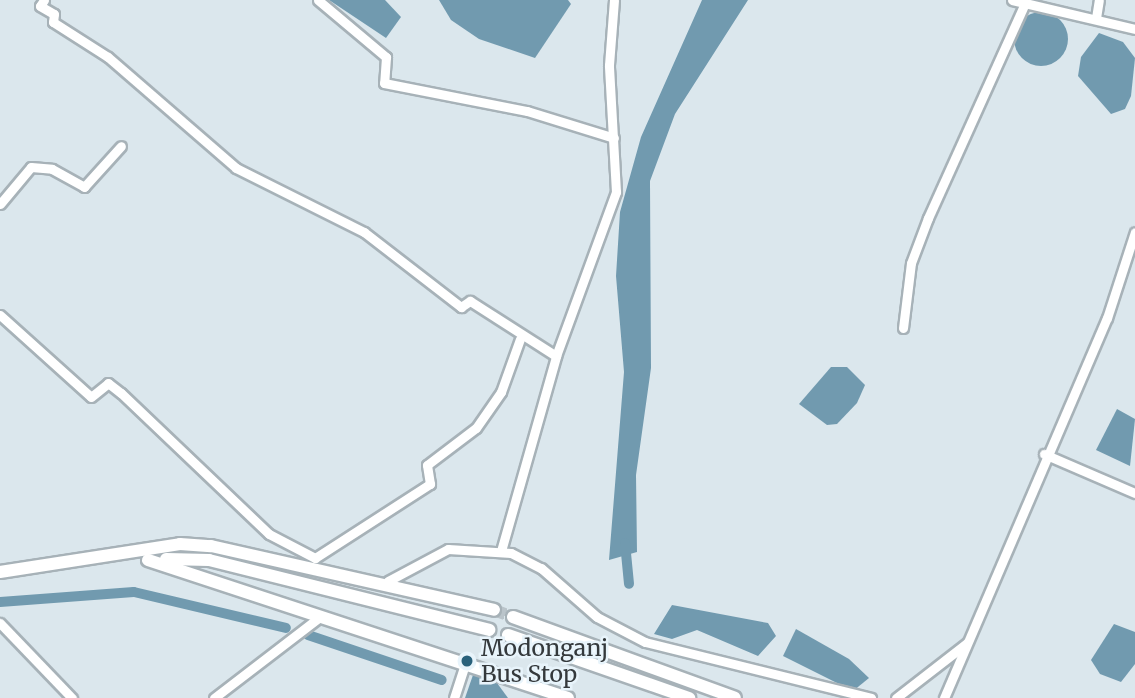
<!DOCTYPE html>
<style>
body{margin:0}
#map{position:relative;width:1135px;height:698px;overflow:hidden;background:#dbe7ed;font-family:Merriweather,serif}
div>[style]{position:absolute}
.water>*{inset:0;background:#719aaf}
.round{border-radius:50%}
.canal>*{height:10px;margin:-5px;padding:0 5px;transform-origin:5px;border-radius:5px;background:#719aaf}
.major-tunnel>*{height:12px;margin-top:-6px;transform-origin:0;background:repeating-linear-gradient(90deg,#bac4ca 0 12px,transparent 0 18px)}
.roads{filter:drop-shadow(2px 0 #a7b2b8) drop-shadow(-2px 0 #a7b2b8) drop-shadow(0 2px #a7b2b8) drop-shadow(0 -2px #a7b2b8)}
.minor>*{height:9px;margin:-4.5px;padding:0 4.5px;transform-origin:4.5px;border-radius:4.5px;background:#fff}
.major>*{height:12px;margin:-6px;padding:0 6px;transform-origin:6px;border-radius:6px;background:#fff}
.dots>*{width:19px;height:19px;translate:-50% -50%;box-sizing:border-box;border:4px solid #e8f4fb;border-radius:50%}
span{translate:-50% -50%;white-space:nowrap;text-align:center;line-height:1.15;-webkit-text-stroke:5px #e8f4fb;paint-order:stroke}
.poi-label{font-size:23px;color:#34393c}
.left{translate:0 -50%;text-align:left}
</style>
<div id="map">
<div class="water">
<div style="clip-path:polygon(329px 0,385px 0,401px 17px,386px 38px)"></div>
<div style="clip-path:polygon(439px 0,568px 0,571px 4px,535px 58px,479px 39px,451px 20px)"></div>
<div style="clip-path:polygon(702px 0,748px 0,675px 114px,650px 181px,651px 368px,636px 475px,637px 552px,609px 560px,624px 372px,616px 276px,620px 212px,641px 137px)"></div>
<div class="round" style="left:1014px;top:12px;width:54px;height:54px"></div>
<div style="clip-path:polygon(1099px 33px,1123px 42px,1135px 58px,1131px 96px,1125px 109px,1111px 114px,1078px 76px,1081px 57px)"></div>
<div style="clip-path:polygon(831px 367px,847px 367px,865px 385px,857px 403px,837px 424px,827px 425px,799px 404px)"></div>
<div style="clip-path:polygon(1117px 409px,1135px 419px,1130px 466px,1096px 450px)"></div>
<div style="clip-path:polygon(672px 605px,768px 623px,776px 636px,758px 656px,697px 630px,672px 639px,654px 634px)"></div>
<div style="clip-path:polygon(1114px 624px,1135px 632px,1135px 664px,1121px 682px,1100px 674px,1091px 660px)"></div>
<div style="clip-path:polygon(796px 629px,849px 659px,869px 678px,853px 691px,783px 656px)"></div>
<div style="clip-path:polygon(473px 675px,497px 683px,508px 698px,465px 698px)"></div>
</div>
<div class="canal">
<div style="left:625px;top:543px;width:41px;rotate:84.4deg"></div>
<div style="left:0;top:602px;width:134px;rotate:-4.3deg"></div>
<div style="left:134px;top:592px;width:156px;rotate:13.3deg"></div>
<div style="left:308px;top:635px;width:141px;rotate:18.6deg"></div>
</div>
<div class="major-tunnel">
<div style="left:494px;top:610px;width:20px;rotate:20deg"></div>
</div>
<div class="roads">
<div class="minor">
<div style="left:44px;top:0;width:7px;rotate:124deg"></div>
<div style="left:40px;top:6px;width:16px;rotate:30deg"></div>
<div style="left:54px;top:14px;width:8px;rotate:97deg"></div>
<div style="left:53px;top:22px;width:65px;rotate:32.5deg"></div>
<div style="left:108px;top:57px;width:169px;rotate:40.9deg"></div>
<div style="left:236px;top:168px;width:143px;rotate:26.6deg"></div>
<div style="left:364px;top:232px;width:123px;rotate:37.7deg"></div>
<div style="left:461px;top:307px;width:11px;rotate:-34deg"></div>
<div style="left:470px;top:301px;width:102px;rotate:32.6deg"></div>
<div style="left:318px;top:0;width:89px;rotate:40deg"></div>
<div style="left:386px;top:57px;width:26px;rotate:94deg"></div>
<div style="left:384px;top:83px;width:146px;rotate:11.1deg"></div>
<div style="left:527px;top:111px;width:91px;rotate:17.2deg"></div>
<div style="left:1012px;top:0;width:126px;rotate:13.3deg"></div>
<div style="left:1096px;top:18px;width:18px;rotate:-81deg"></div>
<div style="left:0;top:204px;width:48px;rotate:-50deg"></div>
<div style="left:31px;top:167px;width:21px;rotate:5deg"></div>
<div style="left:52px;top:169px;width:37px;rotate:29deg"></div>
<div style="left:84px;top:187px;width:55px;rotate:-47.9deg"></div>
<div style="left:0;top:315px;width:122px;rotate:42deg"></div>
<div style="left:91px;top:397px;width:22px;rotate:-39deg"></div>
<div style="left:108px;top:383px;width:16px;rotate:38deg"></div>
<div style="left:121px;top:393px;width:204px;rotate:43.6deg"></div>
<div style="left:269px;top:534px;width:52px;rotate:27.6deg"></div>
<div style="left:315px;top:558px;width:137px;rotate:-32.8deg"></div>
<div style="left:430px;top:484px;width:19px;rotate:-99deg"></div>
<div style="left:427px;top:465px;width:61px;rotate:-37.1deg"></div>
<div style="left:476px;top:428px;width:44px;rotate:-55.2deg"></div>
<div style="left:501px;top:392px;width:56px;rotate:-70.3deg"></div>
<div style="left:903px;top:328px;width:65px;rotate:-83deg"></div>
<div style="left:911px;top:263px;width:48px;rotate:-69.3deg"></div>
<div style="left:928px;top:218px;width:234px;rotate:-65.7deg"></div>
<div style="left:1044px;top:454px;width:99px;rotate:23.2deg"></div>
<div style="left:501px;top:551px;width:203px;rotate:-74.2deg"></div>
<div style="left:556px;top:356px;width:175px;rotate:-69.9deg"></div>
<div style="left:616px;top:192px;width:127px;rotate:-93.2deg"></div>
<div style="left:609px;top:65px;width:65px;rotate:-85.6deg"></div>
<div style="left:388px;top:581px;width:68px;rotate:-28.1deg"></div>
<div style="left:448px;top:549px;width:63px;rotate:3.6deg"></div>
<div style="left:511px;top:553px;width:34px;rotate:27deg"></div>
<div style="left:541px;top:568px;width:74px;rotate:41.2deg"></div>
<div style="left:597px;top:617px;width:54px;rotate:27.5deg"></div>
<div style="left:645px;top:642px;width:233px;rotate:13.9deg"></div>
<div style="left:0;top:623px;width:104px;rotate:46.2deg"></div>
<div style="left:214px;top:698px;width:135px;rotate:-37.5deg"></div>
<div style="left:454px;top:698px;width:36px;rotate:-72deg"></div>
<div style="left:896px;top:698px;width:90px;rotate:-37.8deg"></div>
<div style="left:944px;top:698px;width:413px;rotate:-66.8deg"></div>
<div style="left:1107px;top:318px;width:90px;rotate:-72deg"></div>
</div>
<div class="major">
<div style="left:166px;top:559px;width:43px;rotate:1.3deg"></div>
<div style="left:209px;top:560px;width:289px;rotate:14deg"></div>
<div style="left:148px;top:560px;width:442px;rotate:18.2deg"></div>
<div style="left:0;top:572px;width:182px;rotate:-8.8deg"></div>
<div style="left:180px;top:544px;width:31px;rotate:4deg"></div>
<div style="left:211px;top:546px;width:290px;rotate:12.7deg"></div>
<div style="left:513px;top:617px;width:236px;rotate:20deg"></div>
<div style="left:508px;top:635px;width:192px;rotate:19.2deg"></div>
</div>
</div>
<div class="dots">
<div style="left:467px;top:661px;background:#29617b"></div>
</div>
<div class="poi-label">
<span class="left" style="left:481px;top:661px">Modonganj<br>Bus Stop</span>
</div>
</div>
